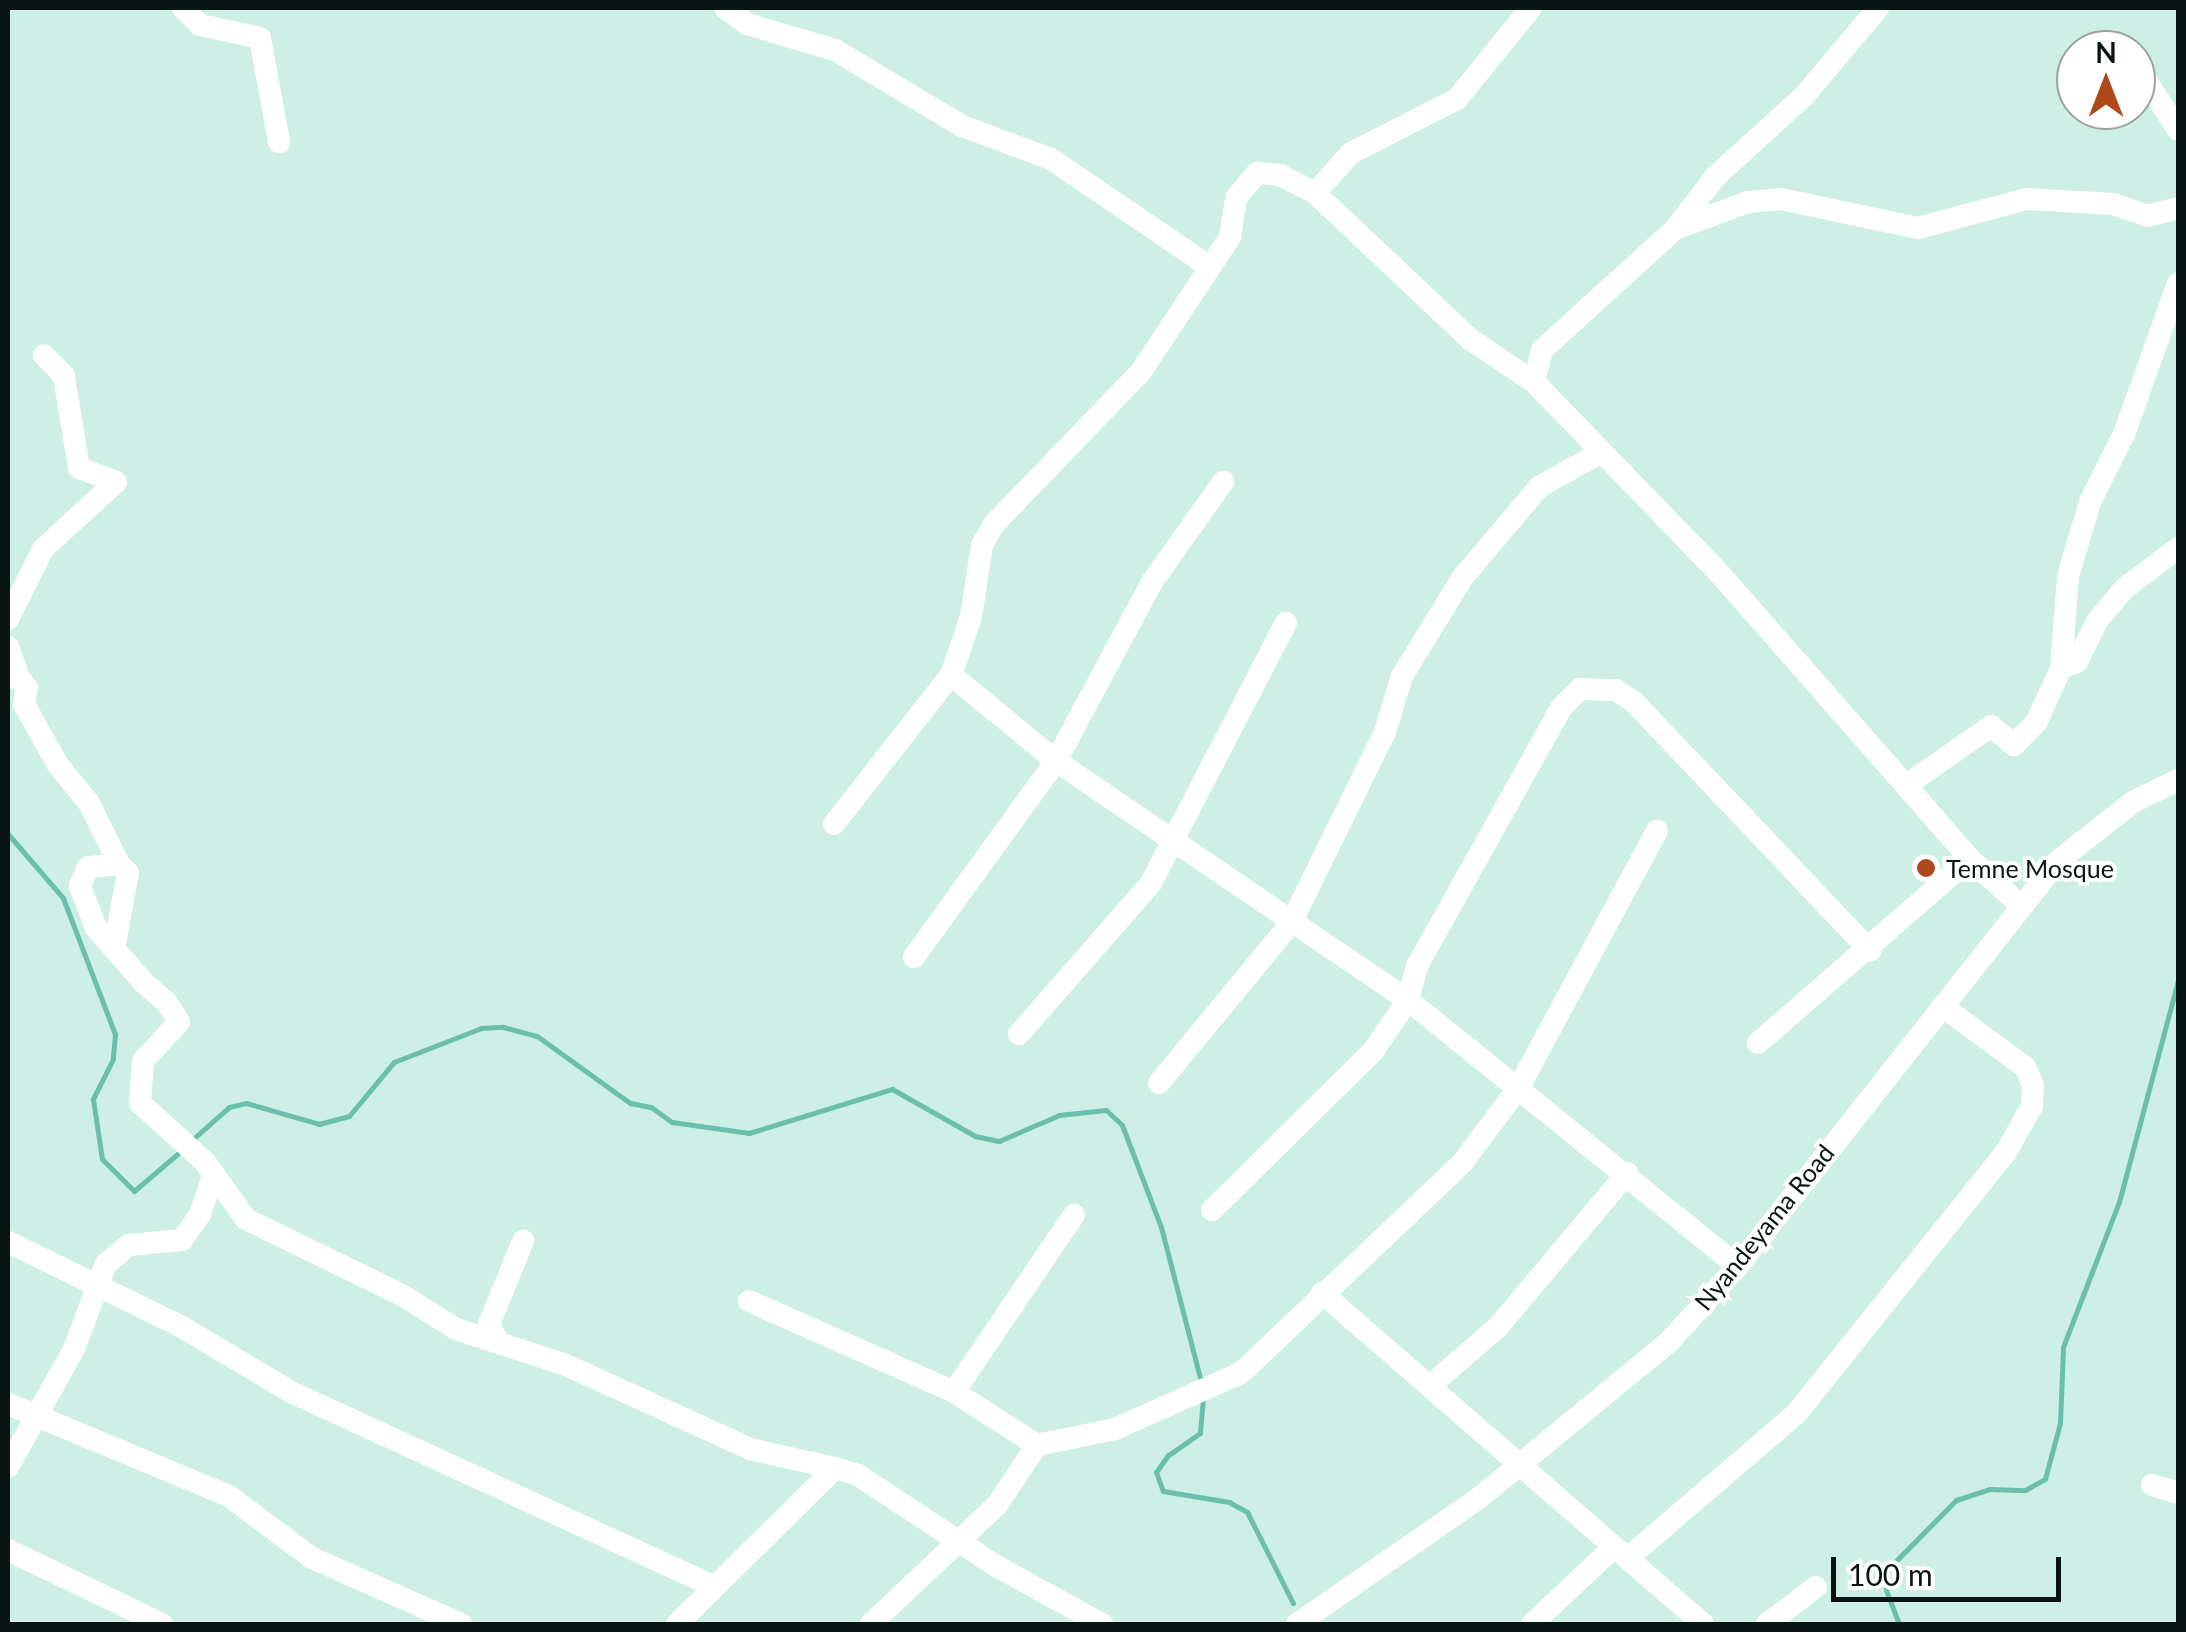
<!DOCTYPE html>
<style>
body{margin:0}
#map{position:relative;width:2186px;height:1632px;overflow:hidden;background:#ceefe5;font-family:Lato,sans-serif}
div>[style]{position:absolute}
.stream>*{height:5px;margin:-2.5px;padding:0 2.5px;transform-origin:2.5px;border-radius:2.5px;background:#6ac0aa}
.minor>*{height:22px;margin:-11px;padding:0 11px;transform-origin:11px;border-radius:11px;background:#fff}
.dots>*{width:28px;height:28px;translate:-50% -50%;box-sizing:border-box;border:5px solid #fff;border-radius:50%}
span{translate:-50% -50%;white-space:nowrap;text-align:center;line-height:1.15;-webkit-text-stroke:8px #fff;paint-order:stroke}
.poi-label{font-size:25px;color:#091512}
.left{translate:0 -50%;text-align:left}
.street-label{font-size:25px;color:#091512}
.frame{position:absolute;inset:0;border:10px solid #091512;pointer-events:none}
.north{position:absolute;left:2056px;top:30px;width:100px;height:100px;box-sizing:border-box;background:#fff;border:2px solid #9da1a0;border-radius:50%;rotate:0deg;font-size:28px;font-weight:700;line-height:40px;text-align:center;color:#091512}
.north::after{content:'';display:block;margin:auto;width:35px;height:45px;background:#af491c;clip-path:polygon(50% 0,100% 100%,50% 72%,0 100%)}
.scale{position:absolute;left:1831px;top:1557px;width:230px;height:45px;box-sizing:border-box;border:5px solid #091512;border-top:0;padding-left:12px;font-size:30px;line-height:35px;white-space:nowrap;color:#091512;-webkit-text-stroke:8px #fff;paint-order:stroke}
</style>
<div id="map">
<div class="stream">
<div style="left:8px;top:834px;width:84px;rotate:49.3deg"></div>
<div style="left:63px;top:898px;width:146px;rotate:69.1deg"></div>
<div style="left:115px;top:1034px;width:25px;rotate:95deg"></div>
<div style="left:113px;top:1059px;width:45px;rotate:116.6deg"></div>
<div style="left:93px;top:1099px;width:61px;rotate:81.5deg"></div>
<div style="left:102px;top:1159px;width:45px;rotate:45deg"></div>
<div style="left:134px;top:1191px;width:63px;rotate:-40.5deg"></div>
<div style="left:193px;top:1139px;width:48px;rotate:-41.6deg"></div>
<div style="left:229px;top:1107px;width:17px;rotate:-13deg"></div>
<div style="left:246px;top:1103px;width:76px;rotate:16deg"></div>
<div style="left:319px;top:1124px;width:31px;rotate:-15deg"></div>
<div style="left:349px;top:1116px;width:70px;rotate:-50.2deg"></div>
<div style="left:394px;top:1062px;width:93px;rotate:-21.3deg"></div>
<div style="left:481px;top:1028px;width:22px;rotate:-3deg"></div>
<div style="left:503px;top:1027px;width:35px;rotate:15deg"></div>
<div style="left:537px;top:1036px;width:115px;rotate:35.8deg"></div>
<div style="left:630px;top:1103px;width:21px;rotate:11deg"></div>
<div style="left:651px;top:1107px;width:26px;rotate:36deg"></div>
<div style="left:672px;top:1122px;width:78px;rotate:8.1deg"></div>
<div style="left:749px;top:1133px;width:150px;rotate:-17.1deg"></div>
<div style="left:892px;top:1089px;width:95px;rotate:29.5deg"></div>
<div style="left:975px;top:1136px;width:25px;rotate:12deg"></div>
<div style="left:999px;top:1141px;width:65px;rotate:-23.4deg"></div>
<div style="left:1059px;top:1115px;width:47px;rotate:-6.1deg"></div>
<div style="left:1106px;top:1110px;width:22px;rotate:43deg"></div>
<div style="left:1122px;top:1125px;width:109px;rotate:69.1deg"></div>
<div style="left:1161px;top:1227px;width:160px;rotate:75.5deg"></div>
<div style="left:1203px;top:1398px;width:35px;rotate:95deg"></div>
<div style="left:1200px;top:1433px;width:39px;rotate:145deg"></div>
<div style="left:1168px;top:1455px;width:21px;rotate:125deg"></div>
<div style="left:1156px;top:1472px;width:20px;rotate:70deg"></div>
<div style="left:1163px;top:1491px;width:67px;rotate:9.5deg"></div>
<div style="left:1229px;top:1502px;width:21px;rotate:29deg"></div>
<div style="left:1247px;top:1512px;width:102px;rotate:63.2deg"></div>
<div style="left:1899px;top:1624px;width:36px;rotate:-111deg"></div>
<div style="left:1886px;top:1590px;width:20px;rotate:-87deg"></div>
<div style="left:1887px;top:1570px;width:98px;rotate:-45.4deg"></div>
<div style="left:1956px;top:1500px;width:35px;rotate:-18deg"></div>
<div style="left:1989px;top:1489px;width:36px;rotate:2deg"></div>
<div style="left:2025px;top:1490px;width:23px;rotate:-29deg"></div>
<div style="left:2045px;top:1479px;width:58px;rotate:-75deg"></div>
<div style="left:2060px;top:1423px;width:76px;rotate:-87.7deg"></div>
<div style="left:2063px;top:1347px;width:155px;rotate:-68.9deg"></div>
<div style="left:2119px;top:1202px;width:230px;rotate:-75.1deg"></div>
</div>
<div class="minor">
<div style="left:183px;top:8px;width:24px;rotate:45deg"></div>
<div style="left:200px;top:25px;width:61px;rotate:12.2deg"></div>
<div style="left:260px;top:38px;width:106px;rotate:79.6deg"></div>
<div style="left:725px;top:8px;width:27px;rotate:36deg"></div>
<div style="left:747px;top:24px;width:92px;rotate:16.5deg"></div>
<div style="left:835px;top:50px;width:148px;rotate:30.9deg"></div>
<div style="left:962px;top:126px;width:95px;rotate:20.3deg"></div>
<div style="left:1051px;top:159px;width:192px;rotate:34.2deg"></div>
<div style="left:2140px;top:71px;width:70px;rotate:57.2deg"></div>
<div style="left:1315px;top:193px;width:54px;rotate:-48deg"></div>
<div style="left:1351px;top:153px;width:119px;rotate:-27deg"></div>
<div style="left:1457px;top:99px;width:117px;rotate:-50.9deg"></div>
<div style="left:1675px;top:229px;width:78px;rotate:-20.3deg"></div>
<div style="left:1748px;top:202px;width:33px;rotate:-5deg"></div>
<div style="left:1781px;top:199px;width:140px;rotate:12deg"></div>
<div style="left:1918px;top:228px;width:113px;rotate:-14.9deg"></div>
<div style="left:2027px;top:199px;width:86px;rotate:3.3deg"></div>
<div style="left:2113px;top:204px;width:36px;rotate:19deg"></div>
<div style="left:2147px;top:216px;width:32px;rotate:-14deg"></div>
<div style="left:1534px;top:382px;width:33px;rotate:-76deg"></div>
<div style="left:1542px;top:350px;width:180px;rotate:-42.3deg"></div>
<div style="left:1675px;top:229px;width:67px;rotate:-52.3deg"></div>
<div style="left:1716px;top:176px;width:119px;rotate:-42.3deg"></div>
<div style="left:1804px;top:96px;width:115px;rotate:-49.9deg"></div>
<div style="left:8px;top:619px;width:78px;rotate:-63.4deg"></div>
<div style="left:43px;top:549px;width:99px;rotate:-42.5deg"></div>
<div style="left:116px;top:482px;width:40px;rotate:-159deg"></div>
<div style="left:79px;top:468px;width:93px;rotate:-99.3deg"></div>
<div style="left:64px;top:376px;width:29px;rotate:-134deg"></div>
<div style="left:8px;top:647px;width:33px;rotate:70deg"></div>
<div style="left:19px;top:678px;width:11px;rotate:-175deg"></div>
<div style="left:2061px;top:668px;width:17px;rotate:-21deg"></div>
<div style="left:2077px;top:662px;width:46px;rotate:-64deg"></div>
<div style="left:2097px;top:621px;width:43px;rotate:-49.7deg"></div>
<div style="left:2125px;top:588px;width:66px;rotate:-37deg"></div>
<div style="left:951px;top:675px;width:136px;rotate:39.3deg"></div>
<div style="left:1056px;top:761px;width:425px;rotate:34.2deg"></div>
<div style="left:1408px;top:1000px;width:424px;rotate:38.9deg"></div>
<div style="left:19px;top:678px;width:13px;rotate:51deg"></div>
<div style="left:27px;top:688px;width:16px;rotate:101deg"></div>
<div style="left:24px;top:704px;width:70px;rotate:60.9deg"></div>
<div style="left:58px;top:765px;width:49px;rotate:50.8deg"></div>
<div style="left:89px;top:803px;width:68px;rotate:63.8deg"></div>
<div style="left:1908px;top:784px;width:101px;rotate:-34.9deg"></div>
<div style="left:1991px;top:726px;width:30px;rotate:40deg"></div>
<div style="left:2014px;top:745px;width:33px;rotate:-46deg"></div>
<div style="left:2037px;top:721px;width:58px;rotate:-65.6deg"></div>
<div style="left:2061px;top:668px;width:92px;rotate:-85.6deg"></div>
<div style="left:2068px;top:576px;width:77px;rotate:-73.4deg"></div>
<div style="left:2090px;top:502px;width:76px;rotate:-63.4deg"></div>
<div style="left:2124px;top:434px;width:160px;rotate:-70.3deg"></div>
<div style="left:834px;top:824px;width:189px;rotate:-51.9deg"></div>
<div style="left:951px;top:675px;width:61px;rotate:-71deg"></div>
<div style="left:971px;top:617px;width:73px;rotate:-81.3deg"></div>
<div style="left:982px;top:545px;width:24px;rotate:-60deg"></div>
<div style="left:994px;top:524px;width:210px;rotate:-46deg"></div>
<div style="left:1140px;top:373px;width:163px;rotate:-56.5deg"></div>
<div style="left:1230px;top:237px;width:39px;rotate:-81deg"></div>
<div style="left:1236px;top:198px;width:33px;rotate:-50deg"></div>
<div style="left:1257px;top:173px;width:23px;rotate:5deg"></div>
<div style="left:1280px;top:175px;width:39px;rotate:27deg"></div>
<div style="left:1315px;top:193px;width:213px;rotate:43.3deg"></div>
<div style="left:1470px;top:339px;width:77px;rotate:33.9deg"></div>
<div style="left:1534px;top:382px;width:266px;rotate:45.9deg"></div>
<div style="left:1719px;top:573px;width:381px;rotate:48.7deg"></div>
<div style="left:1970px;top:859px;width:68px;rotate:42.6deg"></div>
<div style="left:114px;top:949px;width:77px;rotate:-79.6deg"></div>
<div style="left:128px;top:873px;width:13px;rotate:-135deg"></div>
<div style="left:119px;top:864px;width:31px;rotate:174deg"></div>
<div style="left:88px;top:867px;width:21px;rotate:113deg"></div>
<div style="left:80px;top:886px;width:45px;rotate:69.1deg"></div>
<div style="left:96px;top:928px;width:28px;rotate:49deg"></div>
<div style="left:114px;top:949px;width:16px;rotate:47deg"></div>
<div style="left:125px;top:961px;width:28px;rotate:49deg"></div>
<div style="left:143px;top:982px;width:32px;rotate:41deg"></div>
<div style="left:167px;top:1003px;width:22px;rotate:58deg"></div>
<div style="left:179px;top:1022px;width:53px;rotate:132.7deg"></div>
<div style="left:143px;top:1061px;width:42px;rotate:94.1deg"></div>
<div style="left:140px;top:1103px;width:88px;rotate:42.2deg"></div>
<div style="left:205px;top:1162px;width:70px;rotate:54.3deg"></div>
<div style="left:246px;top:1219px;width:174px;rotate:26deg"></div>
<div style="left:402px;top:1295px;width:64px;rotate:32.2deg"></div>
<div style="left:456px;top:1329px;width:116px;rotate:18.1deg"></div>
<div style="left:566px;top:1365px;width:202px;rotate:24.5deg"></div>
<div style="left:750px;top:1449px;width:87px;rotate:12.6deg"></div>
<div style="left:914px;top:957px;width:242px;rotate:-54.1deg"></div>
<div style="left:1056px;top:761px;width:203px;rotate:-61.8deg"></div>
<div style="left:1152px;top:582px;width:123px;rotate:-54.6deg"></div>
<div style="left:1019px;top:1034px;width:201px;rotate:-48.8deg"></div>
<div style="left:1151px;top:883px;width:293px;rotate:-62.6deg"></div>
<div style="left:1758px;top:1043px;width:281px;rotate:-41deg"></div>
<div style="left:1159px;top:1083px;width:207px;rotate:-50.5deg"></div>
<div style="left:1291px;top:923px;width:213px;rotate:-63.8deg"></div>
<div style="left:1385px;top:732px;width:59px;rotate:-73.1deg"></div>
<div style="left:1402px;top:676px;width:116px;rotate:-58.4deg"></div>
<div style="left:1463px;top:577px;width:118px;rotate:-49.8deg"></div>
<div style="left:1539px;top:487px;width:70px;rotate:-29.1deg"></div>
<div style="left:1212px;top:1210px;width:226px;rotate:-44.6deg"></div>
<div style="left:1373px;top:1051px;width:62px;rotate:-55.5deg"></div>
<div style="left:1408px;top:1000px;width:35px;rotate:-75deg"></div>
<div style="left:1417px;top:966px;width:295px;rotate:-60.8deg"></div>
<div style="left:1561px;top:708px;width:27px;rotate:-45deg"></div>
<div style="left:1580px;top:689px;width:36px;rotate:2deg"></div>
<div style="left:1616px;top:690px;width:22px;rotate:34deg"></div>
<div style="left:1634px;top:702px;width:343px;rotate:46.5deg"></div>
<div style="left:8px;top:1242px;width:194px;rotate:26deg"></div>
<div style="left:182px;top:1327px;width:127px;rotate:30.8deg"></div>
<div style="left:291px;top:1392px;width:462px;rotate:24.7deg"></div>
<div style="left:1322px;top:1293px;width:505px;rotate:40.98deg"></div>
<div style="left:749px;top:1301px;width:224px;rotate:23.9deg"></div>
<div style="left:954px;top:1392px;width:98px;rotate:32.6deg"></div>
<div style="left:498px;top:1342px;width:20px;rotate:-117deg"></div>
<div style="left:489px;top:1324px;width:90px;rotate:-67.7deg"></div>
<div style="left:1432px;top:1384px;width:87px;rotate:-40.8deg"></div>
<div style="left:1498px;top:1327px;width:201px;rotate:-50deg"></div>
<div style="left:954px;top:1392px;width:214px;rotate:-55.9deg"></div>
<div style="left:8px;top:1404px;width:239px;rotate:22.6deg"></div>
<div style="left:229px;top:1496px;width:104px;rotate:36.8deg"></div>
<div style="left:312px;top:1558px;width:163px;rotate:23.9deg"></div>
<div style="left:1037px;top:1445px;width:80px;rotate:-11.6deg"></div>
<div style="left:1115px;top:1429px;width:138px;rotate:-24deg"></div>
<div style="left:1241px;top:1373px;width:305px;rotate:-43.5deg"></div>
<div style="left:1462px;top:1163px;width:95px;rotate:-53.1deg"></div>
<div style="left:1519px;top:1087px;width:291px;rotate:-61.7deg"></div>
<div style="left:8px;top:1467px;width:135px;rotate:-60.8deg"></div>
<div style="left:74px;top:1349px;width:91px;rotate:-69.4deg"></div>
<div style="left:106px;top:1264px;width:30px;rotate:-40deg"></div>
<div style="left:129px;top:1245px;width:53px;rotate:-5.4deg"></div>
<div style="left:182px;top:1240px;width:32px;rotate:-55deg"></div>
<div style="left:200px;top:1214px;width:40px;rotate:-71.1deg"></div>
<div style="left:2152px;top:1485px;width:27px;rotate:17deg"></div>
<div style="left:8px;top:1550px;width:171px;rotate:25.7deg"></div>
<div style="left:1629px;top:1557px;width:220px;rotate:-40.6deg"></div>
<div style="left:1796px;top:1414px;width:336px;rotate:-51.3deg"></div>
<div style="left:2006px;top:1152px;width:53px;rotate:-60.5deg"></div>
<div style="left:2032px;top:1106px;width:21px;rotate:-87deg"></div>
<div style="left:2033px;top:1085px;width:20px;rotate:-114deg"></div>
<div style="left:2025px;top:1067px;width:103px;rotate:-143.7deg"></div>
<div style="left:677px;top:1624px;width:222px;rotate:-44.6deg"></div>
<div style="left:835px;top:1468px;width:24px;rotate:17deg"></div>
<div style="left:858px;top:1475px;width:165px;rotate:33.4deg"></div>
<div style="left:996px;top:1566px;width:121px;rotate:28.7deg"></div>
<div style="left:871px;top:1624px;width:173px;rotate:-43.4deg"></div>
<div style="left:997px;top:1505px;width:72px;rotate:-56.3deg"></div>
<div style="left:1297px;top:1624px;width:221px;rotate:-34.7deg"></div>
<div style="left:1479px;top:1498px;width:246px;rotate:-39.4deg"></div>
<div style="left:1669px;top:1342px;width:103px;rotate:-47.8deg"></div>
<div style="left:1738px;top:1266px;width:516px;rotate:-51.69deg"></div>
<div style="left:2058px;top:861px;width:95px;rotate:-38.2deg"></div>
<div style="left:2133px;top:802px;width:50px;rotate:-26.1deg"></div>
<div style="left:1532px;top:1624px;width:112px;rotate:-43.2deg"></div>
<div style="left:1767px;top:1624px;width:61px;rotate:-37.1deg"></div>
</div>
<div class="dots">
<div style="left:1926px;top:868px;background:#af491c"></div>
</div>
<div class="poi-label">
<span class="left" style="left:1946px;top:868px">Temne Mosque</span>
</div>
<div class="street-label">
<span style="left:1764px;top:1227px;rotate:-51deg">Nyandeyama Road</span>
</div>
<div class="frame"></div>
<div class="north">N</div>
<div class="scale">100 m</div>
</div>
